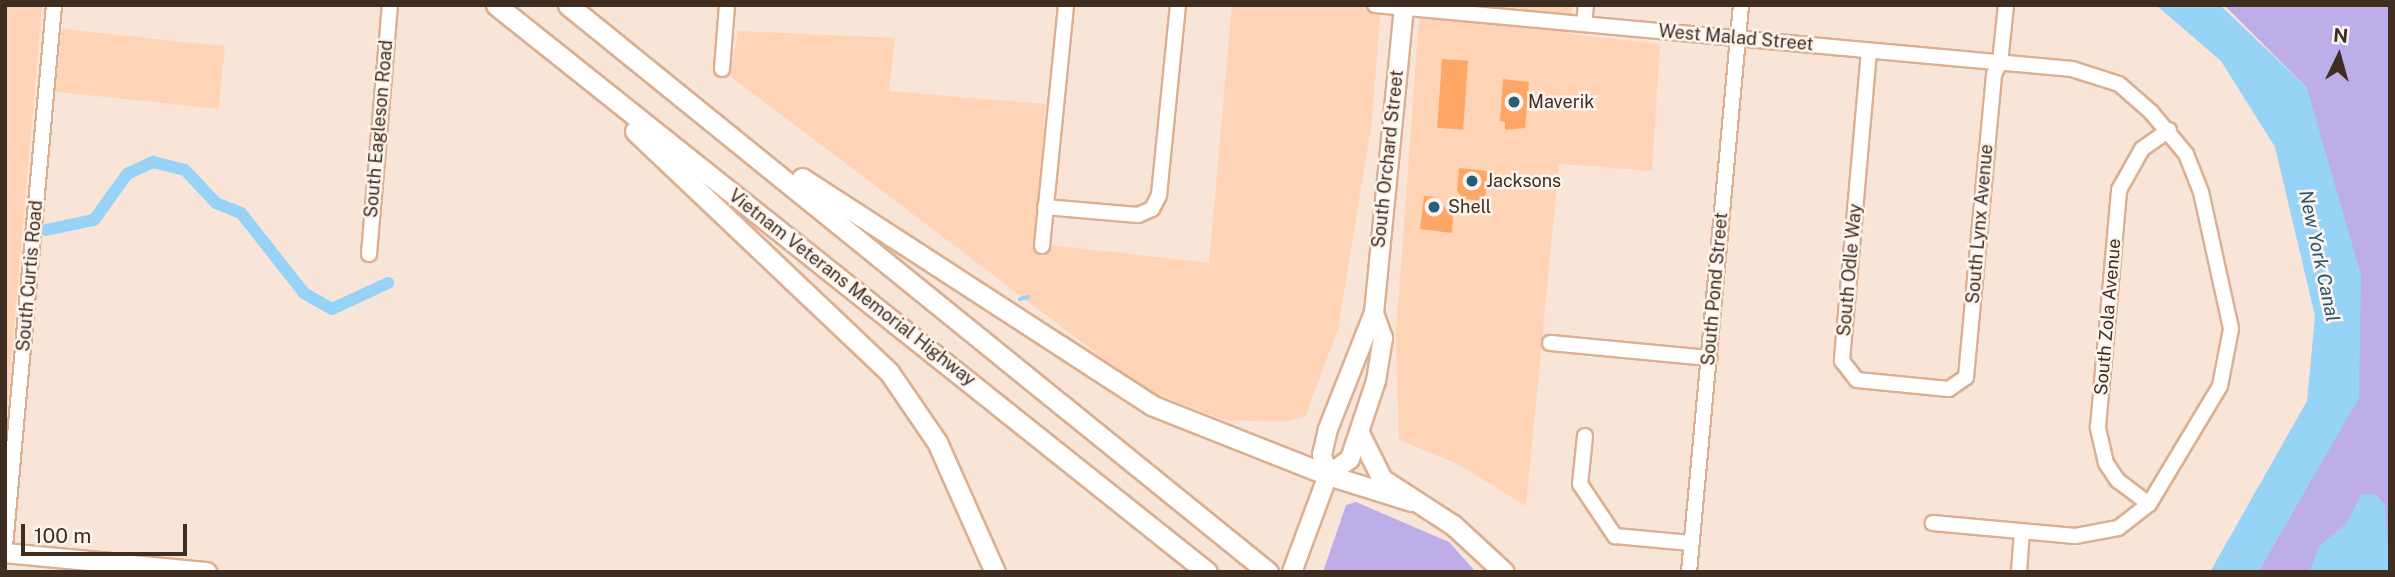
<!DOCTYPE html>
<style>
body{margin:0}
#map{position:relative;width:2395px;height:577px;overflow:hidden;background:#f8e5d8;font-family:"Public Sans",sans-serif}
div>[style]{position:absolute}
.built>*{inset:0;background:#fed3b6;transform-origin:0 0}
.green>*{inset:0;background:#bdaeea}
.water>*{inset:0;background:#97d2f7}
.stream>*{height:3.5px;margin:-1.75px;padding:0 1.75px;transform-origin:1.75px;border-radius:1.75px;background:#97d2f7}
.canal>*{height:12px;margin:-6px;padding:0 6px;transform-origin:6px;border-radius:6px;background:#97d2f7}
.building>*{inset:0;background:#fea665;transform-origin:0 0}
.roads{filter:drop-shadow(2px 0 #dcaf90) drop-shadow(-2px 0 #dcaf90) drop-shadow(0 2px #dcaf90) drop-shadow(0 -2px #dcaf90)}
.minor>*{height:14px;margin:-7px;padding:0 7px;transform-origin:7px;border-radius:7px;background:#fff}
.major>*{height:18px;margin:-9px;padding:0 9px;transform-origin:9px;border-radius:9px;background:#fff}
.highway>*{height:19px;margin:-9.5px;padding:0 9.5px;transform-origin:9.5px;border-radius:9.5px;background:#fff}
.dots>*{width:19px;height:19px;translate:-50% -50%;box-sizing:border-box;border:4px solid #fef4ee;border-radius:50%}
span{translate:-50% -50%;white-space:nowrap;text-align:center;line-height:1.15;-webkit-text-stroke:5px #fef4ee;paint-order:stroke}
.street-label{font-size:18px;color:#3f2d21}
.poi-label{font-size:18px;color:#3f2d21}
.left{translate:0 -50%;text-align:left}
.water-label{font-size:19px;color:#29566f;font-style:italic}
.frame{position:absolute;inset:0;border:7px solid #3f2d21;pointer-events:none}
.north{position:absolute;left:2304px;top:21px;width:70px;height:70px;-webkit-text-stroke:5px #fef4ee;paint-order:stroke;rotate:5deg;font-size:19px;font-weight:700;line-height:28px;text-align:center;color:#3f2d21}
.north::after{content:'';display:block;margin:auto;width:24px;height:32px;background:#3f2d21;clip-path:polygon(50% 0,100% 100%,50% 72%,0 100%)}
.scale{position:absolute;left:21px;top:524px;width:166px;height:32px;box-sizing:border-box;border:4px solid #3f2d21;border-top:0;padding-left:9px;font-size:21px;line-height:24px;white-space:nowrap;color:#3f2d21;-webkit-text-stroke:5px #fef4ee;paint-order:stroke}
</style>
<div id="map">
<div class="built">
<div style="clip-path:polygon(5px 5px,42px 5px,5px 433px)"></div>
<div style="clip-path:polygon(1232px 5px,1381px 5px,1372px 120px,1338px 329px,1305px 417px,1283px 422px,1224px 420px,1144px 389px,730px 76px,738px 31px,895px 38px,889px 91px,1046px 104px,1034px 243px,1209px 263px)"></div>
<div style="clip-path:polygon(1420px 5px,1572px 5px,1570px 34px,1660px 44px,1652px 171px,1559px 164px,1526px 506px,1458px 464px,1399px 440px,1396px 334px)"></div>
<div style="left:62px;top:29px;width:164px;height:63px;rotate:6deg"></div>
</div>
<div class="green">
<div style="clip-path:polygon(2224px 5px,2390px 5px,2390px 572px,2258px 572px,2358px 398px,2307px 88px)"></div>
<div style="clip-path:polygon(1356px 502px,1449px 542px,1476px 572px,1323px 572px,1346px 505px)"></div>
</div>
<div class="water">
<div style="clip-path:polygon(2156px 5px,2220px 5px,2307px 88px,2361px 275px,2359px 398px,2258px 572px,2210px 572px,2307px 401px,2315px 316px,2275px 147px,2221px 61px)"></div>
<div style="clip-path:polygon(2362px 494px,2377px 495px,2385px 505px,2390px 572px,2309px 572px,2320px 545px,2346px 524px)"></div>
</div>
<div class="stream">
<div style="left:1020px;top:299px;width:8px;rotate:-14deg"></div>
</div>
<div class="canal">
<div style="left:46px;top:230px;width:49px;rotate:-11.8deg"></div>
<div style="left:94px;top:220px;width:57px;rotate:-54.3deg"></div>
<div style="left:127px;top:174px;width:29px;rotate:-25deg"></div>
<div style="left:153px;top:162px;width:33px;rotate:14deg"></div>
<div style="left:185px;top:170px;width:45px;rotate:46.8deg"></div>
<div style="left:216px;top:203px;width:27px;rotate:22deg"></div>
<div style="left:241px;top:213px;width:102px;rotate:51.8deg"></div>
<div style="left:304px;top:293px;width:32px;rotate:30deg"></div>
<div style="left:332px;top:309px;width:62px;rotate:-24.9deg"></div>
</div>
<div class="building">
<div style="left:1442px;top:59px;width:26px;height:69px;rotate:4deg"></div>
<div style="clip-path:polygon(1503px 79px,1529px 82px,1525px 128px,1505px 130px,1505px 122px,1500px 121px)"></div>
<div style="clip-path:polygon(1459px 168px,1487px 171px,1485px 201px,1464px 199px,1457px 191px)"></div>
<div style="clip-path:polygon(1424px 196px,1436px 197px,1453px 217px,1452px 233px,1420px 229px)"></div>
</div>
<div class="roads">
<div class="minor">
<div style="left:1375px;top:5px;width:700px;rotate:5.25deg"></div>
<div style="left:2072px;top:69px;width:49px;rotate:17.7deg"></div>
<div style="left:2119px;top:84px;width:43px;rotate:41.2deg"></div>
<div style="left:2151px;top:112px;width:55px;rotate:50.2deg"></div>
<div style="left:2186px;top:154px;width:41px;rotate:68.5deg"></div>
<div style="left:2201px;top:192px;width:140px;rotate:77.6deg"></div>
<div style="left:2231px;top:329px;width:58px;rotate:100.9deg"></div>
<div style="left:2220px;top:386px;width:138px;rotate:121deg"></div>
<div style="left:2149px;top:504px;width:39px;rotate:142deg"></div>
<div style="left:2118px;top:528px;width:44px;rotate:169.5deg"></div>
<div style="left:2075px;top:536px;width:143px;rotate:-174.8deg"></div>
<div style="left:1584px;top:24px;width:19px;rotate:-84deg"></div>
<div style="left:1869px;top:51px;width:311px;rotate:95deg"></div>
<div style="left:1842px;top:361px;width:24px;rotate:52deg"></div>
<div style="left:1857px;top:380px;width:92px;rotate:5.6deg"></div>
<div style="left:1949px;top:389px;width:21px;rotate:-35deg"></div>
<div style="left:1966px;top:377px;width:304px;rotate:-84.7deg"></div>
<div style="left:1994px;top:74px;width:13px;rotate:-61deg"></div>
<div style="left:2000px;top:63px;width:58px;rotate:-84.1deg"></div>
<div style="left:722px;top:69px;width:64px;rotate:-85.5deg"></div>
<div style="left:1045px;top:207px;width:93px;rotate:4.9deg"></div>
<div style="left:1138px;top:215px;width:15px;rotate:-23deg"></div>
<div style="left:1152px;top:209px;width:16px;rotate:-63deg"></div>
<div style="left:1159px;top:195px;width:191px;rotate:-84.3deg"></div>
<div style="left:1042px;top:246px;width:242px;rotate:-84.3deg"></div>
<div style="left:369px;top:254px;width:250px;rotate:-85.2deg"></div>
<div style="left:1550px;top:343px;width:160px;rotate:5.4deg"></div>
<div style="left:1585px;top:436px;width:48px;rotate:95.9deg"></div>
<div style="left:1580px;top:484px;width:63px;rotate:56.1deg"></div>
<div style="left:1615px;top:536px;width:76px;rotate:5.3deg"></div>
<div style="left:2149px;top:504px;width:39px;rotate:-143deg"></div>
<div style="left:2118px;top:481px;width:22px;rotate:-124deg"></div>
<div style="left:2106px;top:463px;width:37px;rotate:-103deg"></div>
<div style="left:2098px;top:427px;width:238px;rotate:-84.9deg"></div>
<div style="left:2119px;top:190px;width:47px;rotate:-60.7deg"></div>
<div style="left:2142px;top:149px;width:33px;rotate:-35deg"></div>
<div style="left:5px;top:546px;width:543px;rotate:-84.82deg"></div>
<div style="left:1689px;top:572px;width:569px;rotate:-84.76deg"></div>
<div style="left:2019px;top:572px;width:41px;rotate:-85.8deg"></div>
</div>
<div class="major">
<div style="left:1328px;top:475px;width:27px;rotate:-36deg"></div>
<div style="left:1350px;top:459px;width:82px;rotate:-71.6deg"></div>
<div style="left:1376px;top:381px;width:44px;rotate:-80.8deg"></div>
<div style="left:1383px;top:338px;width:27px;rotate:-110deg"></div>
<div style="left:1374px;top:313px;width:309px;rotate:-84.4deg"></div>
<div style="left:5px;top:553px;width:203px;rotate:5.4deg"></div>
<div style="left:1292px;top:572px;width:103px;rotate:-69.6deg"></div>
<div style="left:1328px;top:475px;width:21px;rotate:-107deg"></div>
<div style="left:1322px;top:455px;width:27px;rotate:-77deg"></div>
<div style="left:1328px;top:429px;width:125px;rotate:-68.4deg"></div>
</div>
<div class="highway">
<div style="left:496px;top:5px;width:909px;rotate:38.57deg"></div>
<div style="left:568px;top:5px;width:901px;rotate:39.01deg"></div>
<div style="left:635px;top:131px;width:350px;rotate:43.5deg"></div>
<div style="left:889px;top:372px;width:85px;rotate:55.6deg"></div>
<div style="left:937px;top:442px;width:142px;rotate:66deg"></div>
<div style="left:802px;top:178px;width:416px;rotate:33deg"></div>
<div style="left:1151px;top:405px;width:190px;rotate:21.6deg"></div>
<div style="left:1328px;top:475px;width:87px;rotate:17.4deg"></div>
<div style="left:1360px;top:435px;width:49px;rotate:63.4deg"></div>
<div style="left:1382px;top:479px;width:85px;rotate:32.9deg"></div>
<div style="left:1453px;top:525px;width:69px;rotate:42.7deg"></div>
</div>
</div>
<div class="dots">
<div style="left:1514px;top:102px;background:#2a5d7a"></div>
<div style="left:1472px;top:181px;background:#2a5d7a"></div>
<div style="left:1434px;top:207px;background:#2a5d7a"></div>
</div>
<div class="street-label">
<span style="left:1736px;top:38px;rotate:5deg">West Malad Street</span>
<span style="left:379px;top:129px;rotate:-85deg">South Eagleson Road</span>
<span style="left:1388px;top:159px;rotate:-84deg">South Orchard Street</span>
<span style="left:1980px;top:224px;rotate:-85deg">South Lynx Avenue</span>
<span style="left:1850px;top:270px;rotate:-85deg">South Odle Way</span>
<span style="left:30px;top:276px;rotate:-85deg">South Curtis Road</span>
<span style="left:852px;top:288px;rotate:38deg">Vietnam Veterans Memorial Highway</span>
<span style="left:1715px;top:289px;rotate:-85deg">South Pond Street</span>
<span style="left:2108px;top:317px;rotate:-85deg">South Zola Avenue</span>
</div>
<div class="poi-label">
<span class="left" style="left:1528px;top:102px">Maverik</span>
<span class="left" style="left:1486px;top:181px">Jacksons</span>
<span class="left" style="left:1448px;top:207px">Shell</span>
</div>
<div class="water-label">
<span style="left:2319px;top:256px;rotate:78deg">New York Canal</span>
</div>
<div class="frame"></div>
<div class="north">N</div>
<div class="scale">100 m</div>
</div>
